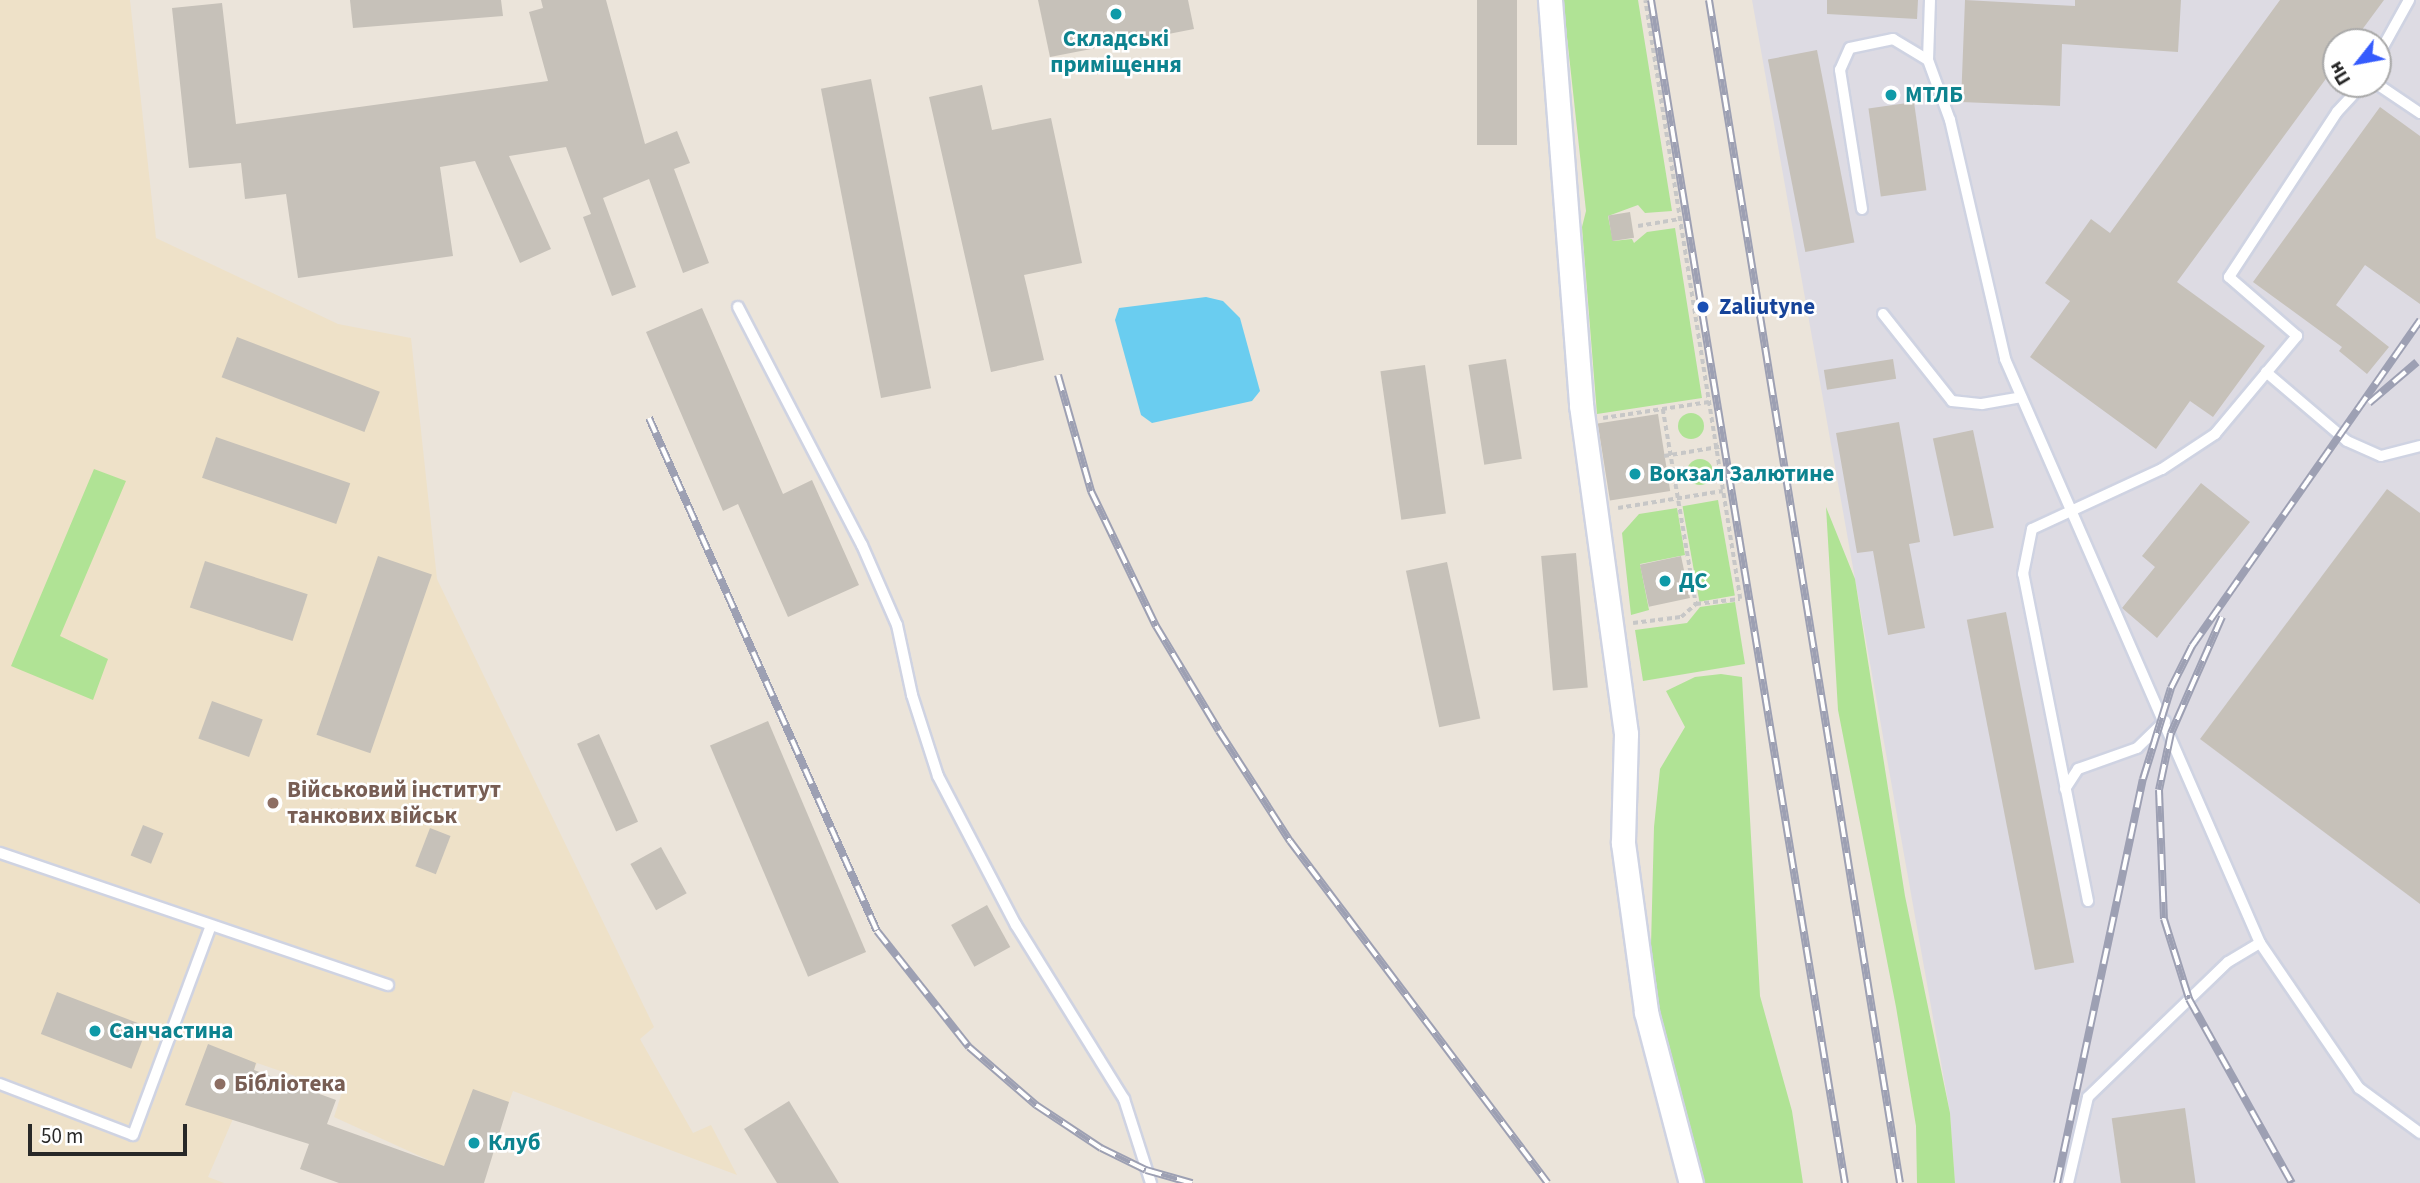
<!DOCTYPE html>
<meta charset="utf-8">
<style>
body{margin:0}
#map{position:relative;width:2420px;height:1183px;overflow:hidden;background:#ebe4da;font-family:"Source Sans 3",sans-serif}
div>[style]{position:absolute}
.industrial>*{inset:0;background:#dddbe3}
.education>*{inset:0;background:#eee1c8}
.green>*{inset:0;background:#b0e395;transform-origin:0 0}
.round{border-radius:50%}
.water>*{inset:0;background:#6acdf0}
.building>*{inset:0;background:#c6c1b9;transform-origin:0 0}
.path>*{height:3.5px;margin-top:-1.75px;transform-origin:0;background:repeating-linear-gradient(90deg,#c7c7c7 0 5px,transparent 0 8.5px)}
.roads{filter:drop-shadow(2px 0 #cfd3e2) drop-shadow(-2px 0 #cfd3e2) drop-shadow(0 2px #cfd3e2) drop-shadow(0 -2px #cfd3e2)}
.service>*{height:10px;margin:-5px;padding:0 5px;transform-origin:5px;border-radius:5px;background:#fff}
.minor>*{height:23px;margin:-11.5px;padding:0 11.5px;transform-origin:11.5px;border-radius:11.5px;background:#fff}
.rail>*{height:8px;margin-top:-4px;transform-origin:0;background:repeating-linear-gradient(90deg,#fff 0 16px,#9da0b3 0 32px);box-sizing:border-box;border-block:2px solid #9da0b3}
.dots>*{width:19px;height:19px;translate:-50% -50%;box-sizing:border-box;border:4px solid #fff;border-radius:50%}
span{translate:-50% -50%;white-space:nowrap;text-align:center;line-height:1.15;-webkit-text-stroke:5px #fff;paint-order:stroke}
.culture-label{font-size:23px;color:#0d838f;font-weight:700}
.left{translate:0 -50%;text-align:left}
.transit-label{font-size:23px;color:#164399;font-weight:700}
.education-label{font-size:23px;color:#785e54;font-weight:700}
.north{position:absolute;left:2322px;top:28px;width:70px;height:70px;box-sizing:border-box;background:#fff;border:2px solid #a9a9a9;border-radius:50%;rotate:239deg;font-size:19px;font-weight:700;line-height:28px;text-align:center;color:#282828}
.north::after{content:'';display:block;margin:auto;width:24px;height:32px;background:#355bfd;clip-path:polygon(50% 0,100% 100%,50% 72%,0 100%)}
.scale{position:absolute;left:28px;top:1124px;width:159px;height:32px;box-sizing:border-box;border:4px solid #282828;border-top:0;padding-left:9px;font-size:21px;line-height:24px;white-space:nowrap;color:#282828;-webkit-text-stroke:5px #fff;paint-order:stroke}
</style>
<div id="map">
<div class="industrial">
<div style="clip-path:polygon(evenodd,1752px 0,2420px 0,2420px 1183px,1955px 1183px,1950px 1113px,1752px 0,2336px 42px,2378px 42px,2378px 84px,2336px 84px,2336px 42px)"></div>
</div>
<div class="education">
<div style="clip-path:polygon(0 0,130px 0,156px 238px,338px 324px,411px 338px,437px 579px,654px 1027px,640px 1039px,693px 1133px,711px 1125px,737px 1175px,513px 1091px,479px 1183px,334px 1117px,342px 1092px,257px 1063px,208px 1177px,224px 1183px,0 1183px)"></div>
</div>
<div class="green">
<div style="clip-path:polygon(1563px 0,1638px 0,1672px 211px,1645px 213px,1638px 205px,1608px 216px,1613px 241px,1632px 239px,1634px 243px,1647px 232px,1675px 228px,1702px 398px,1597px 414px,1582px 227px,1586px 211px)"></div>
<div class="round" style="left:1678px;top:413px;width:26px;height:26px"></div>
<div class="round" style="left:1687px;top:459px;width:26px;height:26px"></div>
<div style="clip-path:polygon(94px 469px,126px 481px,60px 636px,108px 659px,93px 700px,11px 666px)"></div>
<div style="left:1718px;top:500px;width:97px;height:36px;rotate:80deg"></div>
<div style="clip-path:polygon(1826px 507px,1855px 579px,1905px 896px,1950px 1113px,1955px 1183px,1917px 1183px,1916px 1126px,1896px 1007px,1838px 710px)"></div>
<div style="clip-path:polygon(1677px 508px,1685px 555px,1640px 564px,1649px 610px,1631px 615px,1622px 533px,1639px 514px)"></div>
<div style="clip-path:polygon(1735px 602px,1745px 664px,1643px 681px,1635px 630px,1687px 623px,1700px 607px)"></div>
<div style="clip-path:polygon(1721px 674px,1742px 677px,1760px 996px,1792px 1111px,1803px 1183px,1704px 1183px,1655px 1027px,1650px 985px,1654px 827px,1660px 769px,1685px 727px,1666px 691px,1695px 677px)"></div>
</div>
<div class="water">
<div style="clip-path:polygon(1206px 297px,1223px 301px,1240px 318px,1260px 391px,1252px 401px,1152px 423px,1141px 415px,1115px 320px,1119px 308px)"></div>
</div>
<div class="building">
<div style="clip-path:polygon(350px 0,501px 0,503px 16px,353px 28px)"></div>
<div style="clip-path:polygon(541px 0,606px 0,645px 144px,677px 131px,690px 163px,674px 169px,709px 263px,683px 273px,649px 179px,603px 198px,636px 287px,612px 296px,583px 217px,591px 214px,566px 147px,509px 156px,551px 249px,520px 263px,475px 161px,440px 167px,453px 256px,298px 278px,286px 194px,245px 199px,241px 163px,189px 168px,172px 8px,222px 3px,236px 124px,548px 81px,529px 12px,543px 8px)"></div>
<div style="clip-path:polygon(1038px 0,1188px 0,1194px 29px,1050px 57px)"></div>
<div style="left:1477px;top:0;width:40px;height:145px"></div>
<div style="clip-path:polygon(1827px 0,1918px 0,1917px 19px,1827px 14px)"></div>
<div style="clip-path:polygon(1965px 0,2075px 6px,2075px 0,2181px 0,2178px 52px,2062px 44px,2060px 106px,1961px 102px)"></div>
<div style="clip-path:polygon(2280px 0,2384px 0,2353px 42px,2336px 42px,2336px 65px,2177px 282px,2265px 346px,2213px 417px,2190px 401px,2156px 449px,2030px 357px,2070px 301px,2045px 283px,2091px 219px,2110px 233px)"></div>
<div style="left:1817px;top:50px;width:196px;height:50px;rotate:79deg"></div>
<div style="left:871px;top:79px;width:315px;height:51px;rotate:79deg"></div>
<div style="clip-path:polygon(982px 85px,992px 130px,1051px 118px,1082px 263px,1024px 275px,1044px 360px,991px 372px,929px 97px)"></div>
<div style="left:1914px;top:102px;width:89px;height:46px;rotate:82deg"></div>
<div style="clip-path:polygon(2380px 107px,2420px 136px,2420px 304px,2365px 265px,2336px 305px,2389px 347px,2367px 374px,2339px 351px,2342px 347px,2253px 282px)"></div>
<div style="left:1630px;top:212px;width:26px;height:22px;rotate:81deg"></div>
<div style="clip-path:polygon(702px 308px,783px 494px,812px 480px,859px 585px,788px 617px,738px 504px,723px 511px,646px 332px)"></div>
<div style="left:237px;top:337px;width:153px;height:43px;rotate:21deg"></div>
<div style="left:1506px;top:359px;width:101px;height:38px;rotate:81deg"></div>
<div style="left:1893px;top:359px;width:20px;height:70px;rotate:81deg"></div>
<div style="left:1425px;top:365px;width:150px;height:45px;rotate:82deg"></div>
<div style="left:1658px;top:414px;width:78px;height:61px;rotate:81deg"></div>
<div style="clip-path:polygon(1899px 422px,1920px 542px,1909px 544px,1925px 628px,1888px 635px,1873px 551px,1857px 553px,1836px 433px)"></div>
<div style="left:1973px;top:430px;width:100px;height:41px;rotate:78deg"></div>
<div style="left:216px;top:437px;width:142px;height:43px;rotate:19deg"></div>
<div style="clip-path:polygon(2201px 483px,2250px 522px,2157px 638px,2122px 608px,2155px 567px,2142px 556px)"></div>
<div style="clip-path:polygon(2387px 489px,2420px 513px,2420px 904px,2200px 739px)"></div>
<div style="left:1576px;top:553px;width:135px;height:35px;rotate:85deg"></div>
<div style="left:378px;top:556px;width:57px;height:189px;rotate:19deg"></div>
<div style="left:1681px;top:556px;width:43px;height:42px;rotate:78deg"></div>
<div style="left:205px;top:561px;width:108px;height:49px;rotate:18deg"></div>
<div style="left:1447px;top:562px;width:160px;height:42px;rotate:78deg"></div>
<div style="left:2006px;top:612px;width:357px;height:40px;rotate:79deg"></div>
<div style="left:212px;top:701px;width:54px;height:40px;rotate:20deg"></div>
<div style="left:768px;top:721px;width:251px;height:63px;rotate:67deg"></div>
<div style="left:599px;top:734px;width:96px;height:24px;rotate:66deg"></div>
<div style="left:143px;top:825px;width:22px;height:33px;rotate:22deg"></div>
<div style="left:430px;top:828px;width:22px;height:41px;rotate:21deg"></div>
<div style="left:661px;top:847px;width:53px;height:35px;rotate:61deg"></div>
<div style="left:987px;top:905px;width:48px;height:41px;rotate:61deg"></div>
<div style="left:57px;top:992px;width:97px;height:45px;rotate:21deg"></div>
<div style="clip-path:polygon(208px 1044px,256px 1063px,254px 1070px,336px 1100px,327px 1124px,444px 1166px,473px 1089px,509px 1102px,484px 1183px,339px 1183px,300px 1169px,309px 1144px,185px 1105px)"></div>
<div style="clip-path:polygon(789px 1101px,839px 1183px,777px 1183px,744px 1129px)"></div>
<div style="left:2185px;top:1108px;width:76px;height:74px;rotate:82deg"></div>
</div>
<div class="path">
<div style="left:1638px;top:226px;width:43px;rotate:-9.5deg"></div>
<div style="left:1663px;top:409px;width:198px;rotate:80.4deg"></div>
<div style="left:1603px;top:418px;width:107px;rotate:-8.6deg"></div>
<div style="left:1664px;top:456px;width:67px;rotate:-9.5deg"></div>
<div style="left:1618px;top:508px;width:106px;rotate:-9.2deg"></div>
<div style="left:1633px;top:623px;width:48px;rotate:-7.1deg"></div>
<div style="left:1681px;top:617px;width:20px;rotate:-41deg"></div>
<div style="left:1696px;top:604px;width:44px;rotate:-6.5deg"></div>
<div style="left:1740px;top:599px;width:606px;rotate:-99.01deg"></div>
</div>
<div class="roads">
<div class="service">
<div style="left:2378px;top:56px;width:64px;rotate:-61deg"></div>
<div style="left:1928px;top:60px;width:60px;rotate:-88.1deg"></div>
<div style="left:2377px;top:84px;width:52px;rotate:34deg"></div>
<div style="left:1862px;top:209px;width:141px;rotate:-99deg"></div>
<div style="left:1840px;top:70px;width:24px;rotate:-66deg"></div>
<div style="left:1850px;top:48px;width:44px;rotate:-11.8deg"></div>
<div style="left:1893px;top:39px;width:41px;rotate:31deg"></div>
<div style="left:1928px;top:60px;width:64px;rotate:69.9deg"></div>
<div style="left:1950px;top:120px;width:245px;rotate:77deg"></div>
<div style="left:2005px;top:359px;width:637px;rotate:66.41deg"></div>
<div style="left:2260px;top:943px;width:176px;rotate:55.7deg"></div>
<div style="left:2359px;top:1088px;width:76px;rotate:36.4deg"></div>
<div style="left:738px;top:307px;width:268px;rotate:62.5deg"></div>
<div style="left:862px;top:545px;width:87px;rotate:66.4deg"></div>
<div style="left:897px;top:625px;width:72px;rotate:77.9deg"></div>
<div style="left:912px;top:695px;width:85px;rotate:72.2deg"></div>
<div style="left:938px;top:776px;width:168px;rotate:62.4deg"></div>
<div style="left:1016px;top:925px;width:205px;rotate:58.2deg"></div>
<div style="left:1124px;top:1099px;width:88px;rotate:72.2deg"></div>
<div style="left:1883px;top:314px;width:111px;rotate:51.6deg"></div>
<div style="left:1952px;top:401px;width:30px;rotate:6deg"></div>
<div style="left:1982px;top:404px;width:40px;rotate:-10deg"></div>
<div style="left:2266px;top:372px;width:106px;rotate:40.4deg"></div>
<div style="left:2347px;top:441px;width:37px;rotate:24deg"></div>
<div style="left:2381px;top:456px;width:40px;rotate:-14.4deg"></div>
<div style="left:2065px;top:789px;width:24px;rotate:-57deg"></div>
<div style="left:2078px;top:769px;width:63px;rotate:-19.6deg"></div>
<div style="left:2137px;top:748px;width:39px;rotate:-44deg"></div>
<div style="left:0;top:853px;width:410px;rotate:18.8deg"></div>
<div style="left:2088px;top:901px;width:333px;rotate:-101.2deg"></div>
<div style="left:2023px;top:574px;width:46px;rotate:-78.7deg"></div>
<div style="left:2032px;top:529px;width:143px;rotate:-24.8deg"></div>
<div style="left:2162px;top:469px;width:64px;rotate:-33.4deg"></div>
<div style="left:2215px;top:434px;width:128px;rotate:-50.1deg"></div>
<div style="left:2297px;top:336px;width:90px;rotate:-139.1deg"></div>
<div style="left:2229px;top:277px;width:197px;rotate:-56.8deg"></div>
<div style="left:2337px;top:112px;width:38px;rotate:-47deg"></div>
<div style="left:0;top:1084px;width:142px;rotate:21deg"></div>
<div style="left:133px;top:1135px;width:221px;rotate:-69.6deg"></div>
<div style="left:2068px;top:1183px;width:88px;rotate:-76.9deg"></div>
<div style="left:2088px;top:1097px;width:194px;rotate:-44deg"></div>
<div style="left:2228px;top:962px;width:37px;rotate:-31deg"></div>
</div>
<div class="minor">
<div style="left:1550px;top:0;width:406px;rotate:85.6deg"></div>
<div style="left:1581px;top:405px;width:332px;rotate:82.2deg"></div>
<div style="left:1626px;top:734px;width:109px;rotate:91.6deg"></div>
<div style="left:1623px;top:843px;width:171px;rotate:82.2deg"></div>
<div style="left:1646px;top:1012px;width:177px;rotate:75.3deg"></div>
</div>
</div>
<div class="rail">
<div style="left:1651px;top:0;width:1199px;rotate:80.69deg"></div>
<div style="left:1709px;top:0;width:1198px;rotate:80.83deg"></div>
<div style="left:1058px;top:375px;width:121px;rotate:74.1deg"></div>
<div style="left:1091px;top:491px;width:150px;rotate:64.3deg"></div>
<div style="left:1156px;top:626px;width:122px;rotate:59deg"></div>
<div style="left:1219px;top:731px;width:131px;rotate:57.2deg"></div>
<div style="left:1290px;top:841px;width:428px;rotate:53deg"></div>
<div style="left:2369px;top:403px;width:63px;rotate:-40.5deg"></div>
<div style="left:649px;top:418px;width:561px;rotate:66.04deg"></div>
<div style="left:877px;top:931px;width:148px;rotate:51.6deg"></div>
<div style="left:969px;top:1047px;width:89px;rotate:40.9deg"></div>
<div style="left:1036px;top:1105px;width:78px;rotate:33.5deg"></div>
<div style="left:1101px;top:1148px;width:50px;rotate:26.1deg"></div>
<div style="left:1146px;top:1170px;width:48px;rotate:15.8deg"></div>
<div style="left:2222px;top:617px;width:127px;rotate:113.7deg"></div>
<div style="left:2171px;top:733px;width:58px;rotate:101.9deg"></div>
<div style="left:2159px;top:790px;width:129px;rotate:87.8deg"></div>
<div style="left:2164px;top:919px;width:84px;rotate:72.6deg"></div>
<div style="left:2189px;top:999px;width:211px;rotate:60.8deg"></div>
<div style="left:2057px;top:1183px;width:413px;rotate:-78deg"></div>
<div style="left:2143px;top:779px;width:95px;rotate:-72.9deg"></div>
<div style="left:2171px;top:688px;width:47px;rotate:-63.4deg"></div>
<div style="left:2192px;top:646px;width:398px;rotate:-55deg"></div>
</div>
<div class="dots">
<div style="left:1116px;top:14px;background:#0f9aa8"></div>
<div style="left:1891px;top:95px;background:#0f9aa8"></div>
<div style="left:1703px;top:307px;background:#1a4fb4"></div>
<div style="left:1635px;top:474px;background:#0f9aa8"></div>
<div style="left:1665px;top:581px;background:#0f9aa8"></div>
<div style="left:273px;top:803px;background:#8d6e63"></div>
<div style="left:95px;top:1031px;background:#0f9aa8"></div>
<div style="left:220px;top:1084px;background:#8d6e63"></div>
<div style="left:474px;top:1143px;background:#0f9aa8"></div>
</div>
<div class="culture-label">
<span style="left:1116px;top:52px">Складські<br>приміщення</span>
<span class="left" style="left:1905px;top:95px">МТЛБ</span>
<span class="left" style="left:1649px;top:474px">Вокзал Залютине</span>
<span class="left" style="left:1679px;top:581px">ДС</span>
<span class="left" style="left:109px;top:1031px">Санчастина</span>
<span class="left" style="left:488px;top:1143px">Клуб</span>
</div>
<div class="transit-label">
<span class="left" style="left:1719px;top:307px">Zaliutyne</span>
</div>
<div class="education-label">
<span class="left" style="left:287px;top:803px">Військовий інститут<br>танкових військ</span>
<span class="left" style="left:234px;top:1084px">Бібліотека</span>
</div>
<div class="north">Пн</div>
<div class="scale">50 m</div>
</div>
